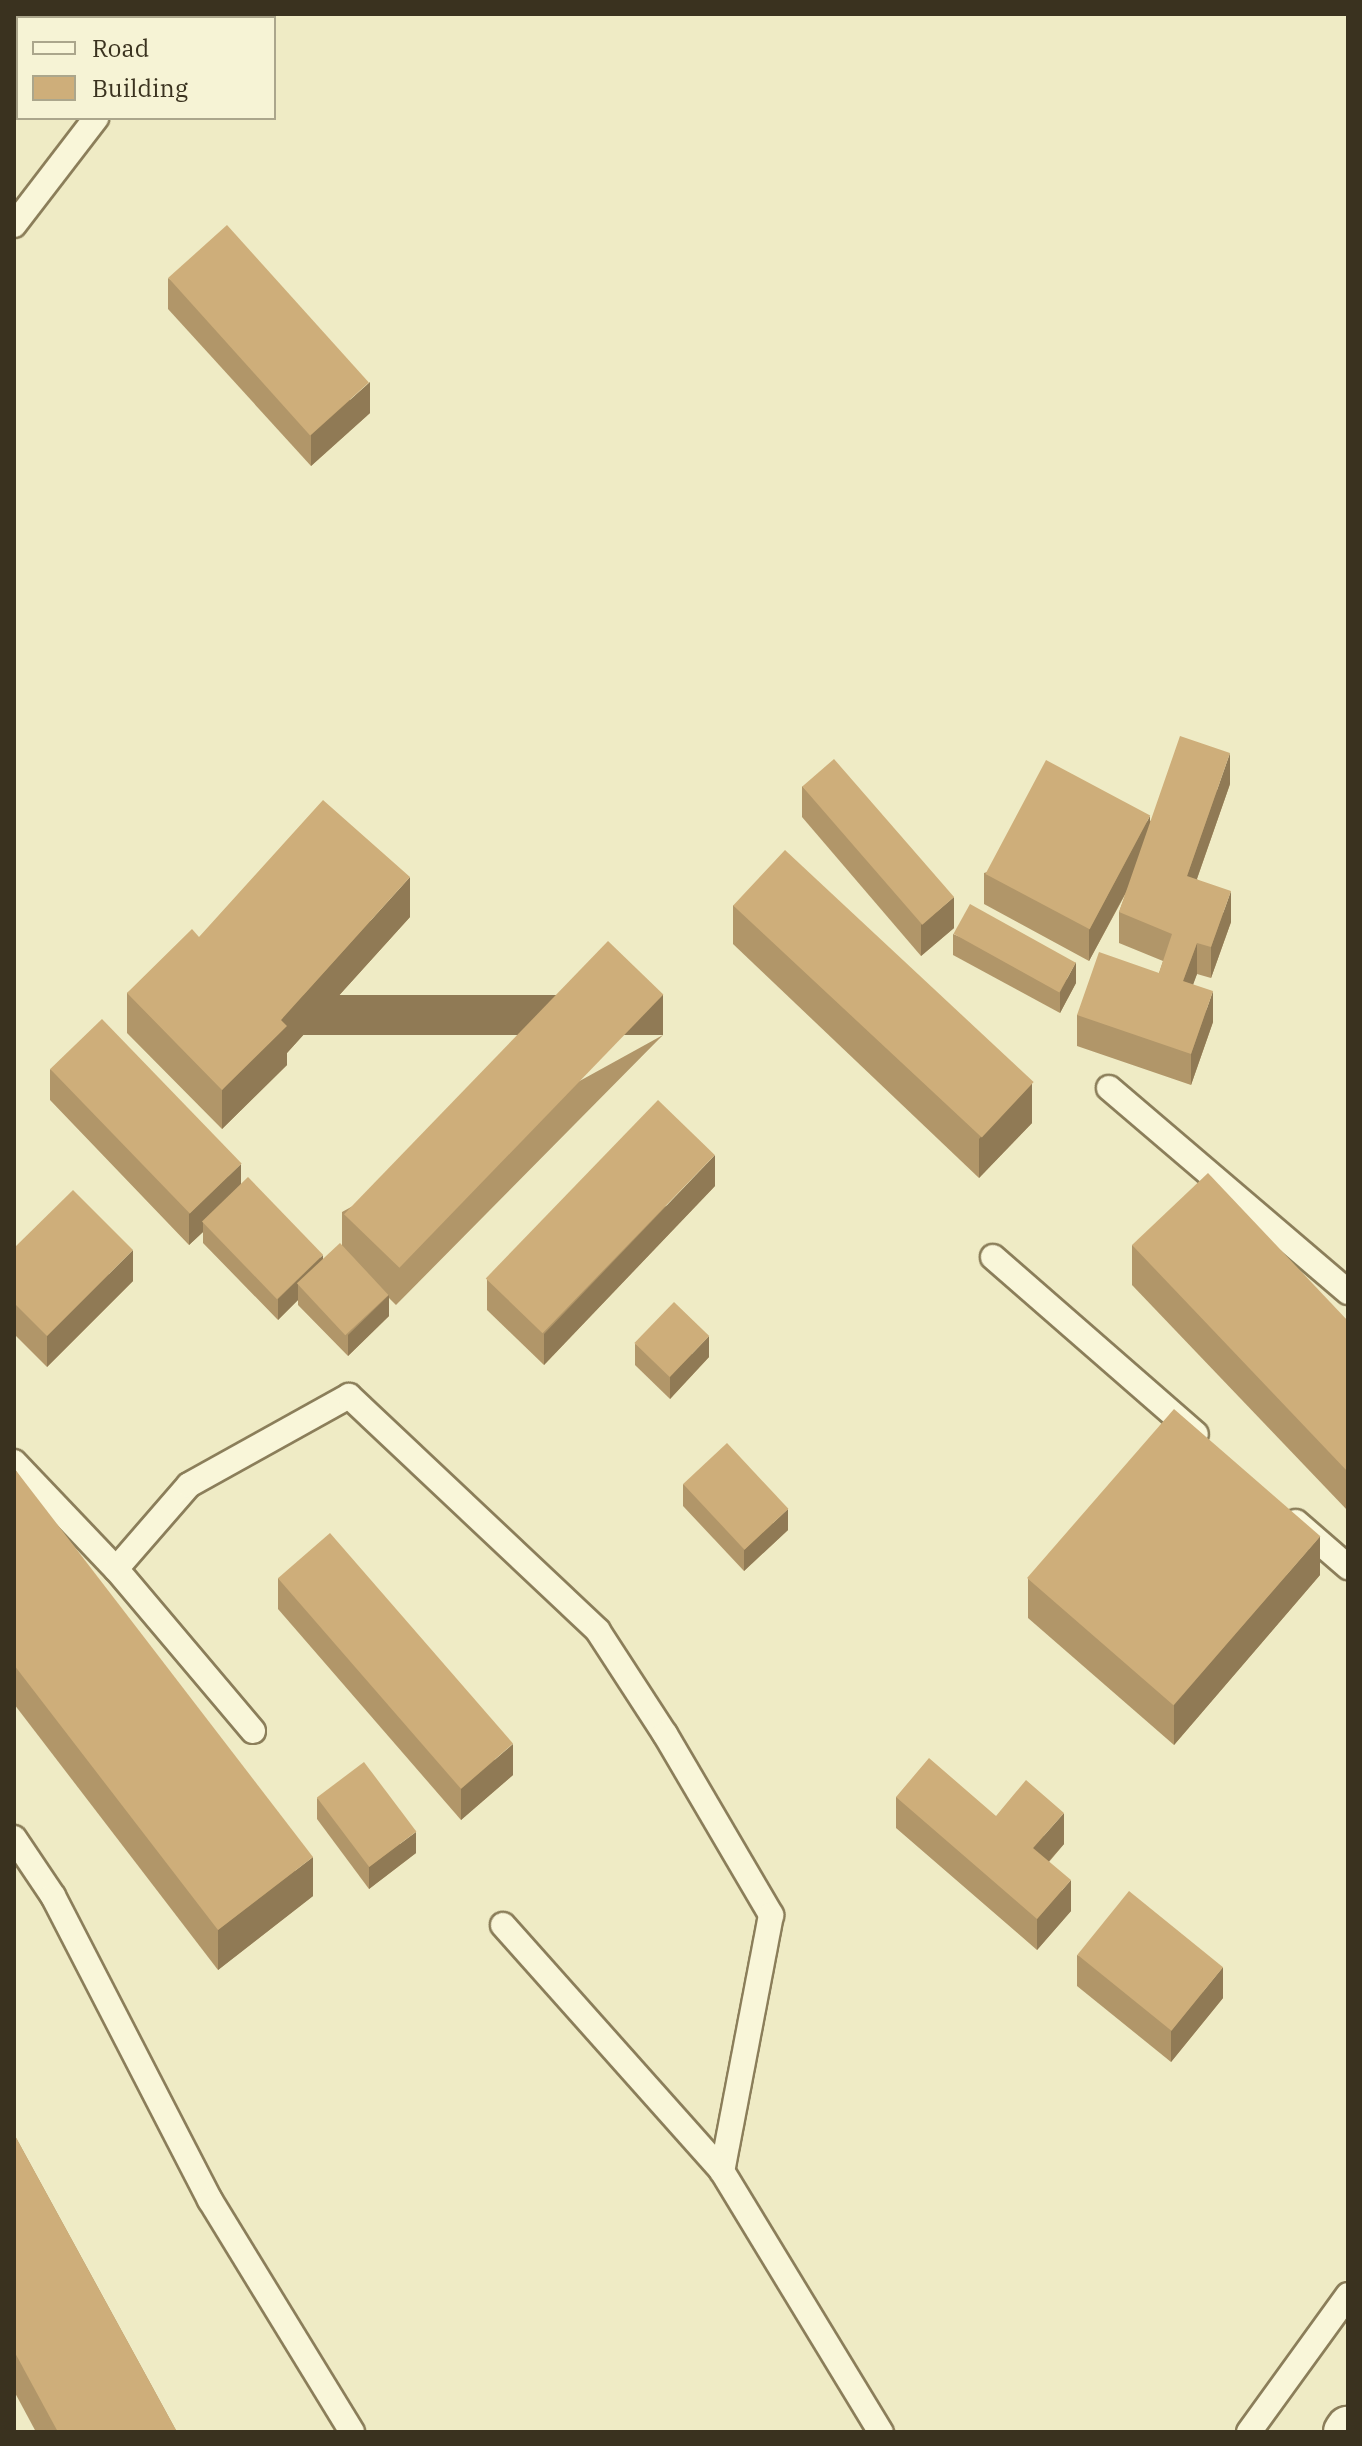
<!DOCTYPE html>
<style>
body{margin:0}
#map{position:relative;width:1362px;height:2446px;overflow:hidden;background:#efebc5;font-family:"IBM Plex Serif",serif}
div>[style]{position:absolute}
.roads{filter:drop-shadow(2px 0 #8b7e5a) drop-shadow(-2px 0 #8b7e5a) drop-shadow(0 2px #8b7e5a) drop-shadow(0 -2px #8b7e5a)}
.lane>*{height:24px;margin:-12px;padding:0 12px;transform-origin:12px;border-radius:12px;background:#f9f6d9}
.street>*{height:44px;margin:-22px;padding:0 22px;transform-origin:22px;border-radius:22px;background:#f9f6d9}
.wall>*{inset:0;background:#b19669;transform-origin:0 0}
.shaded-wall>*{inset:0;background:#907a55;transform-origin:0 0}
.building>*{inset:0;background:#ceae7a;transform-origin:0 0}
span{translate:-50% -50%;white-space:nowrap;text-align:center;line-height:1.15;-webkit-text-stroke:6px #f6f3d5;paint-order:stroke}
.frame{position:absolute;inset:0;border:16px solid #3a321f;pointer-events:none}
.legend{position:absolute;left:16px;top:16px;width:260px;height:104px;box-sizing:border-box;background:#f6f3d5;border:2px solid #aba68c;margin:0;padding:10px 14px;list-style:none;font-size:24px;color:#3a321f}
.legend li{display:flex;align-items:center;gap:16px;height:40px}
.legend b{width:40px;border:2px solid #aba68c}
</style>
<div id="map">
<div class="roads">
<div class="lane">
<div style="left:14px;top:225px;width:135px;rotate:-52.5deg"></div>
<div style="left:1109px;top:1088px;width:314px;rotate:40.5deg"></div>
<div style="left:993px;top:1257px;width:269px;rotate:41.1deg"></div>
<div style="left:14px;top:1462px;width:148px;rotate:46.4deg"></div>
<div style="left:1296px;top:1522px;width:69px;rotate:40.9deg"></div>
<div style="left:253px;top:1731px;width:212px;rotate:-130.2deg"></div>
<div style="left:116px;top:1569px;width:111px;rotate:-49deg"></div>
<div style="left:189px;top:1485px;width:183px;rotate:-29.1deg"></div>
<div style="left:349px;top:1396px;width:342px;rotate:43.3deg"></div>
<div style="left:598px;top:1631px;width:123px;rotate:57deg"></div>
<div style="left:665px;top:1734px;width:210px;rotate:59.6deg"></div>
<div style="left:771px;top:1915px;width:261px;rotate:100.8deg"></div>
<div style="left:722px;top:2171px;width:306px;rotate:58.7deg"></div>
<div style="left:14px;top:1838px;width:70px;rotate:56.1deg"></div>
<div style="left:53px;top:1896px;width:342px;rotate:62.7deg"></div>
<div style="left:210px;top:2200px;width:272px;rotate:58.5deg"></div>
<div style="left:503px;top:1925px;width:329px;rotate:48.3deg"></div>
<div style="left:1249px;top:2432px;width:169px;rotate:-54.1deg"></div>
</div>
<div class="street">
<div style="left:1346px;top:2432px;width:4px;rotate:-56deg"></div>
</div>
</div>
<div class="wall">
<div style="left:171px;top:14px;width:103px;height:5px"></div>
<div style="clip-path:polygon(168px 278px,370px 413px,311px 466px,168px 309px)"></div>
<div style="clip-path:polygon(1230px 784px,1197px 879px,1231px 922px,1211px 978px,1197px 974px,1193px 984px,1213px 1022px,1191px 1085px,1077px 1046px,1077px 1015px,1159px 973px,1163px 961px,1119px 943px,1119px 912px,1126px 893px,1089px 961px,984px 904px,984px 873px,1150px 821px)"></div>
<div style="clip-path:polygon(802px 786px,954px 928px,921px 956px,802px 817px)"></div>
<div style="clip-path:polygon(733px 905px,1032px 1123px,979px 1178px,733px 944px)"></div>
<div style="clip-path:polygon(410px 917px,287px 1053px,287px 1065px,222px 1129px,127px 1033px,127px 993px,199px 937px)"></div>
<div style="clip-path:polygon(953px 934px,1076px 983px,1060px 1013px,953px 955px)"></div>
<div style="clip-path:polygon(663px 1035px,396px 1305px,389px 1298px,389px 1316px,348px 1356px,298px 1305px,298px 1300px,278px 1320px,203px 1243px,203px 1232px,189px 1245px,50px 1100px,50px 1069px,241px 1184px,323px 1260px,342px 1245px,342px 1212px)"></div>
<div style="clip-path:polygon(715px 1186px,544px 1365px,487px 1310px,487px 1279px)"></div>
<div style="clip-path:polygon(1132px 1245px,1348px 1321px,1348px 1511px,1132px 1285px)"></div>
<div style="clip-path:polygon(14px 1248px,133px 1281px,47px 1367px,14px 1334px)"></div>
<div style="clip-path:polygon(635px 1344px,709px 1357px,670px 1399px,635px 1365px)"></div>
<div style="clip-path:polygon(14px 1468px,313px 1896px,218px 1970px,14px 1704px)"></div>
<div style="clip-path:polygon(683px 1484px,788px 1530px,744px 1571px,683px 1506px)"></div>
<div style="clip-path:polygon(1320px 1575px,1174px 1745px,1028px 1618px,1028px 1579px)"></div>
<div style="clip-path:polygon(278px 1578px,513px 1775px,461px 1820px,278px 1609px)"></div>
<div style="clip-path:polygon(896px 1797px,996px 1816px,1064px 1844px,1049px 1862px,1071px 1911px,1037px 1950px,896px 1828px)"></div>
<div style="clip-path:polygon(317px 1798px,416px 1853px,369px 1889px,317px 1819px)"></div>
<div style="clip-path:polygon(1077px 1955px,1223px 1998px,1171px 2062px,1077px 1986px)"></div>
<div style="clip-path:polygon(14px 2134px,177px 2432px,36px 2432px,14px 2391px)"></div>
</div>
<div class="shaded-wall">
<div style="clip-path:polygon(244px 14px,274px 14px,271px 18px,241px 18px)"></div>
<div style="clip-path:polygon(370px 382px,370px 413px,311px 466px,311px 435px)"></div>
<div style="clip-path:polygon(1230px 753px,1230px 784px,1187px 907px,1187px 876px)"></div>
<div style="clip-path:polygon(1150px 816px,1150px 847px,1089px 961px,1089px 930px)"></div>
<div style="clip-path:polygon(410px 877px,410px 917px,287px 1053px,287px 1065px,222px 1129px,222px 1090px,281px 1020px)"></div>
<div style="clip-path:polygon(1231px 891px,1231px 922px,1211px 978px,1211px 947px)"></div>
<div style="clip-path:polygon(954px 897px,954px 928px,921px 956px,921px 925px)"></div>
<div style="clip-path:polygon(1197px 943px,1197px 974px,1183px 1012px,1183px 981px)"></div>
<div style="clip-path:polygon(1076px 962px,1076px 983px,1060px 1013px,1060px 992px)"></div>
<div style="clip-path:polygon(1213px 991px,1213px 1022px,1191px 1085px,1191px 1054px)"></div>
<div style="left:663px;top:995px;width:40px;height:380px;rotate:90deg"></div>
<div style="clip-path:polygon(1032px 1083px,1032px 1123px,979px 1178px,979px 1139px)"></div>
<div style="clip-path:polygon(715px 1155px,715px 1186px,544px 1365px,544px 1334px)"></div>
<div style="clip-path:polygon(241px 1164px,241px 1195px,203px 1222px,203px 1232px,189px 1245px,189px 1214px)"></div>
<div style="clip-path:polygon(133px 1250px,133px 1281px,47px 1367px,47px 1336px)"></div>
<div style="clip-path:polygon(323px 1255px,323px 1276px,298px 1284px,298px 1300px,278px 1320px,278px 1299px)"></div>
<div style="clip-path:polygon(389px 1295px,389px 1316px,348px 1356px,348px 1335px)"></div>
<div style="clip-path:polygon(709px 1336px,709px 1357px,670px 1399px,670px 1377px)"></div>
<div style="clip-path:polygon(788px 1509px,788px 1530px,744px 1571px,744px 1550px)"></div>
<div style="clip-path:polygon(1320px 1536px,1320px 1575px,1174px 1745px,1174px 1705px)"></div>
<div style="clip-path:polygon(513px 1744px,513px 1775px,461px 1820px,461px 1789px)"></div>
<div style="clip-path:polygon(1064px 1813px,1064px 1844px,1033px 1879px,1033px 1848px)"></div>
<div style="clip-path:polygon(416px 1832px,416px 1853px,369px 1889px,369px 1867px)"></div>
<div style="clip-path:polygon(313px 1857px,313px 1896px,218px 1970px,218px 1930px)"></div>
<div style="clip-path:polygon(1071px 1880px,1071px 1911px,1037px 1950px,1037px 1919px)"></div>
<div style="clip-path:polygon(1223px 1967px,1223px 1998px,1171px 2062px,1171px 2031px)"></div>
</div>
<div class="building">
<div style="clip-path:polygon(221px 14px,244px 14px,241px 18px,226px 18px)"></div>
<div style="left:227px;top:225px;width:212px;height:79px;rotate:48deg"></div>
<div style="clip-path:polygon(1180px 736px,1230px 753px,1187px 876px,1231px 891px,1211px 947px,1197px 943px,1183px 981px,1213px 991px,1191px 1054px,1077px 1015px,1099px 952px,1159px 973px,1172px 934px,1119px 912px)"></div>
<div style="left:834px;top:759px;width:183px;height:42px;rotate:49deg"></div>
<div style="left:1046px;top:760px;width:118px;height:129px;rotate:28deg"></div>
<div style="clip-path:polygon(323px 800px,410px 877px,281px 1020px,287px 1026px,222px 1090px,127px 993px,192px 929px,199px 937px)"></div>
<div style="left:785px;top:850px;width:340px;height:76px;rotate:43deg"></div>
<div style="left:970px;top:904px;width:121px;height:34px;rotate:29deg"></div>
<div style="left:608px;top:941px;width:77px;height:380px;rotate:44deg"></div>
<div style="left:102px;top:1019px;width:201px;height:72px;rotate:46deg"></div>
<div style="left:658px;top:1100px;width:79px;height:248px;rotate:44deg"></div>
<div style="clip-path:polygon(1208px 1173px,1348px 1321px,1348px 1472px,1132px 1245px)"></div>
<div style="left:248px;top:1177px;width:108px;height:64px;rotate:46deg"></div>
<div style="clip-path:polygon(73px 1190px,133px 1250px,47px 1336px,14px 1303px,14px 1248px)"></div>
<div style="left:340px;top:1243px;width:71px;height:59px;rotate:47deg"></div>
<div style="left:674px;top:1302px;width:49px;height:57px;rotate:44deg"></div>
<div style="left:1174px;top:1409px;width:194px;height:224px;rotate:41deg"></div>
<div style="left:727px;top:1443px;width:90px;height:60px;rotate:47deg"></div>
<div style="clip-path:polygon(14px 1468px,313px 1857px,218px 1930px,14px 1665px)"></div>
<div style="left:330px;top:1533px;width:279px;height:69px;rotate:49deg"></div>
<div style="clip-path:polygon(929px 1758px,996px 1816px,1026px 1780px,1064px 1813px,1033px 1848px,1071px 1880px,1037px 1919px,896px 1797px)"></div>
<div style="left:364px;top:1762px;width:87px;height:59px;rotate:53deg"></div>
<div style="left:1129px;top:1891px;width:121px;height:82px;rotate:39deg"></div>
<div style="clip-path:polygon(14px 2134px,177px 2432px,58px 2432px,14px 2351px)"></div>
</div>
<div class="frame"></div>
<ul class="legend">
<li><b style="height:10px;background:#f9f6d9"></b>Road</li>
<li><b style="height:22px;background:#ceae7a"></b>Building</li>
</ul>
</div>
